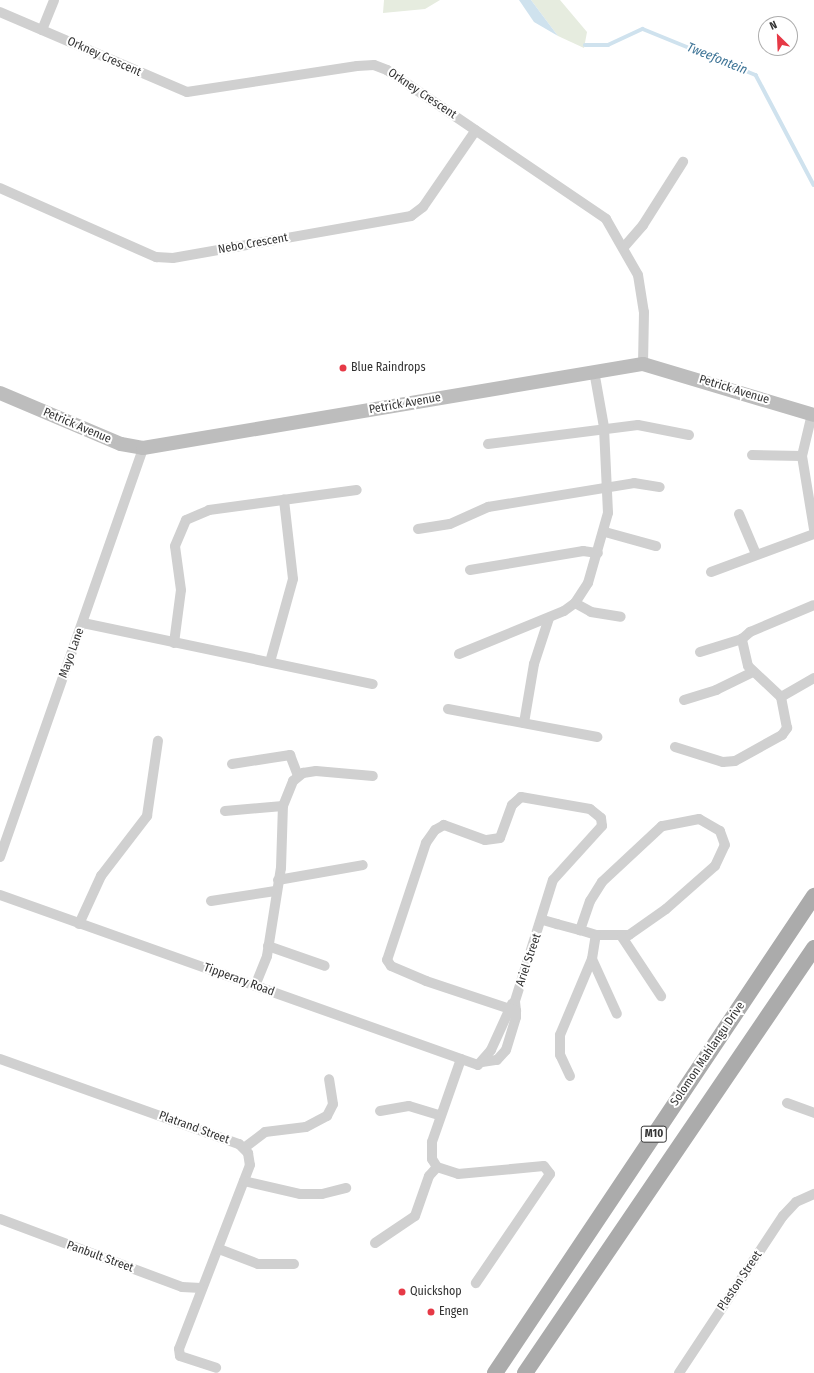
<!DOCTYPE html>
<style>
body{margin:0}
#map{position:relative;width:814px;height:1373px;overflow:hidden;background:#fff;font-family:"Fira Sans Condensed",sans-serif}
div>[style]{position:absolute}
.green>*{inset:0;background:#e6ecdf}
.water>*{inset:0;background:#cfe2ee}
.stream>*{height:3.5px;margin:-1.75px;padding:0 1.75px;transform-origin:1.75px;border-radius:1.75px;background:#cfe2ee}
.street>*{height:10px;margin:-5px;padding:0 5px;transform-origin:5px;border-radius:5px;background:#d0d0d0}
.secondary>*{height:14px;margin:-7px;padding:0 7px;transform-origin:7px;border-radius:7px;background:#bdbdbd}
.primary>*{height:16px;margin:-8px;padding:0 8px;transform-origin:8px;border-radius:8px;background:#ababab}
.dots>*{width:11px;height:11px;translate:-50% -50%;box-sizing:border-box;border:2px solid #fff;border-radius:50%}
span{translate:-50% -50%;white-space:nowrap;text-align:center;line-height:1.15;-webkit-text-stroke:4px #fff;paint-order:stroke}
.shield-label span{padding:1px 3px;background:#fff;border:1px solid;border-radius:3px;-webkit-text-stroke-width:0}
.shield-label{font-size:11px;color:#333;font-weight:700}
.street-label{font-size:12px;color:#333}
.poi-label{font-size:12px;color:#333}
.left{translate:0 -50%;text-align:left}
.water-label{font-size:13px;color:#3f7597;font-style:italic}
.north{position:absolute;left:758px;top:16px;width:40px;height:40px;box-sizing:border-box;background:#fff;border:1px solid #adadad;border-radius:50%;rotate:336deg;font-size:11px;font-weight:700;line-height:16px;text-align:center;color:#333}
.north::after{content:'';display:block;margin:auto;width:14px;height:18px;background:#e63946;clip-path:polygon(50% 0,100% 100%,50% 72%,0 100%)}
</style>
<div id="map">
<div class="green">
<div style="clip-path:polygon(384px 0,440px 0,425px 9px,383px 13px)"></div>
<div style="clip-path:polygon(531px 0,560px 0,587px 32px,584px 48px,558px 36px)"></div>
</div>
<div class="water">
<div style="clip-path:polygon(519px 0,531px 0,558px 36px,534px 22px)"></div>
</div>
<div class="stream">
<div style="left:585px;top:45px;width:23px"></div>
<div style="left:608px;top:45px;width:38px;rotate:-25deg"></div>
<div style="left:643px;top:29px;width:122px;rotate:22.2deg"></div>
<div style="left:756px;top:75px;width:124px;rotate:62.2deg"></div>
</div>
<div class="street">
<div style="left:0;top:12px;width:203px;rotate:23.2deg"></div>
<div style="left:187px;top:92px;width:172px;rotate:-8.7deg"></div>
<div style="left:357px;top:66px;width:17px;rotate:-3deg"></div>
<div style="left:374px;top:65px;width:14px;rotate:21deg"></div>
<div style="left:387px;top:70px;width:265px;rotate:34.2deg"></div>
<div style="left:606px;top:219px;width:64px;rotate:60.3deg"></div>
<div style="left:638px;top:275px;width:37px;rotate:81deg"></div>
<div style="left:644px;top:312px;width:52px;rotate:91.1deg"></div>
<div style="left:42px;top:30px;width:32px;rotate:-68deg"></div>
<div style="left:0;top:188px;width:171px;rotate:23.9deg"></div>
<div style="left:156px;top:257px;width:17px;rotate:3deg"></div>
<div style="left:173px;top:258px;width:242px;rotate:-10deg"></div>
<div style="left:411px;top:216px;width:15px;rotate:-37deg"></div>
<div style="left:423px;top:207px;width:93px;rotate:-55.5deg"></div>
<div style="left:624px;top:247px;width:29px;rotate:-49deg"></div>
<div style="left:643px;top:225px;width:75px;rotate:-57.6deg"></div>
<div style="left:812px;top:414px;width:43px;rotate:103.4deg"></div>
<div style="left:802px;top:456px;width:74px;rotate:80.7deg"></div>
<div style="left:488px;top:444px;width:151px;rotate:-7.2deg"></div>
<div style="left:638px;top:425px;width:52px;rotate:11.1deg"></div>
<div style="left:752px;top:455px;width:50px;rotate:1.1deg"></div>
<div style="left:739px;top:514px;width:43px;rotate:67deg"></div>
<div style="left:418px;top:529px;width:32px;rotate:-9deg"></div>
<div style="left:450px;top:524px;width:42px;rotate:-24.1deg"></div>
<div style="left:488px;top:507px;width:148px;rotate:-9.3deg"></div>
<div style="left:634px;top:483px;width:26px;rotate:9deg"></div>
<div style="left:605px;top:532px;width:53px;rotate:15.4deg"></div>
<div style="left:470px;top:570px;width:115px;rotate:-9.5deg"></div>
<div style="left:583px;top:551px;width:15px;rotate:8deg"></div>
<div style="left:711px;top:572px;width:110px;rotate:-20.3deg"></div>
<div style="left:575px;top:603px;width:18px;rotate:29deg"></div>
<div style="left:591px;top:612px;width:30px;rotate:9deg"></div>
<div style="left:83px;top:623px;width:296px;rotate:11.9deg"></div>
<div style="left:174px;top:643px;width:53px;rotate:-82.5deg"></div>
<div style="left:181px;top:590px;width:44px;rotate:-97.8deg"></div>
<div style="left:175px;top:546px;width:28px;rotate:-67deg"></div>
<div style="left:186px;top:520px;width:25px;rotate:-23deg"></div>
<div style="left:209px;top:510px;width:149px;rotate:-7.7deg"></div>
<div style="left:700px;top:652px;width:44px;rotate:-17.2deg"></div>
<div style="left:459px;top:654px;width:113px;rotate:-22.3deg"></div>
<div style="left:564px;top:611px;width:14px;rotate:-36deg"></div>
<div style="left:575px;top:603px;width:24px;rotate:-57deg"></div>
<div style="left:588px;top:583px;width:73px;rotate:-74.1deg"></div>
<div style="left:608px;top:513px;width:86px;rotate:-92.7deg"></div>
<div style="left:604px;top:427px;width:57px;rotate:-100.1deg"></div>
<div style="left:270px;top:662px;width:86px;rotate:-74.5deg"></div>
<div style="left:293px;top:579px;width:80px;rotate:-96.5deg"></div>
<div style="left:781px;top:697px;width:45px;rotate:-136.8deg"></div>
<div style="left:748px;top:666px;width:28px;rotate:-103deg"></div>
<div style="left:742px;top:639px;width:11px;rotate:-41deg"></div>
<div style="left:750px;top:632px;width:69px;rotate:-22.9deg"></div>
<div style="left:684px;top:700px;width:34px;rotate:-17deg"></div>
<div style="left:716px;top:690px;width:41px;rotate:-25.9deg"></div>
<div style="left:448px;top:709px;width:152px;rotate:10.6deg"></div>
<div style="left:524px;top:723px;width:60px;rotate:-80.4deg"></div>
<div style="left:534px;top:664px;width:48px;rotate:-71.9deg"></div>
<div style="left:675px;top:747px;width:50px;rotate:17.4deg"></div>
<div style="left:723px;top:762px;width:12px;rotate:-5deg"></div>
<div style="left:735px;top:761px;width:54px;rotate:-29deg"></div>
<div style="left:782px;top:735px;width:9px;rotate:-54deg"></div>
<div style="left:787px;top:728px;width:32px;rotate:-101deg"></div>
<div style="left:781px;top:697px;width:38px;rotate:-30deg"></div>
<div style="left:232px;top:764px;width:59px;rotate:-8.8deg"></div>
<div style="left:290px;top:755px;width:22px;rotate:69deg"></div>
<div style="left:225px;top:811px;width:58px;rotate:-4.9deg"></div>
<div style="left:0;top:857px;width:433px;rotate:-70.7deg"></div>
<div style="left:278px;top:880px;width:86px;rotate:-10deg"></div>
<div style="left:0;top:895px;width:507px;rotate:19.58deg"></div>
<div style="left:478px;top:1065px;width:20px;rotate:-49deg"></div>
<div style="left:491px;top:1050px;width:51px;rotate:-65.5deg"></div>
<div style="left:211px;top:901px;width:65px;rotate:-8.9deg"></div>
<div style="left:543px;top:920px;width:15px;rotate:16deg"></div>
<div style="left:557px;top:924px;width:24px;rotate:15deg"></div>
<div style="left:580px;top:930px;width:17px;rotate:17deg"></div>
<div style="left:596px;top:935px;width:33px"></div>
<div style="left:629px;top:935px;width:45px;rotate:-35.1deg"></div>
<div style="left:666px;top:909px;width:65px;rotate:-41.3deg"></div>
<div style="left:715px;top:866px;width:23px;rotate:-65deg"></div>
<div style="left:725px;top:845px;width:15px;rotate:-110deg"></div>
<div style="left:720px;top:831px;width:24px;rotate:-150deg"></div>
<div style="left:699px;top:819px;width:38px;rotate:169deg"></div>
<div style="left:662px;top:826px;width:82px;rotate:137deg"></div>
<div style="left:602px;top:882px;width:22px;rotate:122deg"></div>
<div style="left:590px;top:901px;width:31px;rotate:109deg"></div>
<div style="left:79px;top:924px;width:53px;rotate:-65.4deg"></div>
<div style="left:101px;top:876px;width:76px;rotate:-52.5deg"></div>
<div style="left:147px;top:816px;width:76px;rotate:-81.7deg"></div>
<div style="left:622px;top:937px;width:71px;rotate:56.5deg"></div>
<div style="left:268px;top:946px;width:60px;rotate:19.3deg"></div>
<div style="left:592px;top:959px;width:60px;rotate:65.6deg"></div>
<div style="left:255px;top:986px;width:32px;rotate:-68deg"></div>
<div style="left:267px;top:956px;width:89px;rotate:-81deg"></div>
<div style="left:281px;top:868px;width:62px;rotate:-88.2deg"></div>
<div style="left:283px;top:806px;width:27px;rotate:-68deg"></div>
<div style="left:293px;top:781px;width:13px;rotate:-39deg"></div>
<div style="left:303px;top:773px;width:13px;rotate:-9deg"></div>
<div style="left:316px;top:771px;width:57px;rotate:5deg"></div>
<div style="left:0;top:1059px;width:254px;rotate:19.6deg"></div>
<div style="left:239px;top:1144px;width:13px;rotate:45deg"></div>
<div style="left:248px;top:1153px;width:12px;rotate:81deg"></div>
<div style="left:250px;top:1165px;width:197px;rotate:111.1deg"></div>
<div style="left:179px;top:1349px;width:7px;rotate:82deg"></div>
<div style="left:180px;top:1356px;width:38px;rotate:18deg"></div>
<div style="left:461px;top:1059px;width:88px;rotate:109.3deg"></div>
<div style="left:432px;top:1142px;width:17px;rotate:90deg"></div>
<div style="left:432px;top:1159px;width:9px;rotate:58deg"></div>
<div style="left:437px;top:1167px;width:22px;rotate:18deg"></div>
<div style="left:458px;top:1174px;width:86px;rotate:-5.3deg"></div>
<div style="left:544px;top:1166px;width:10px;rotate:53deg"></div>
<div style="left:550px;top:1174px;width:132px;rotate:124.2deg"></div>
<div style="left:482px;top:1062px;width:15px;rotate:-8deg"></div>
<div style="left:497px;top:1060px;width:13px;rotate:-48deg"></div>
<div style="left:506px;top:1050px;width:34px;rotate:-73deg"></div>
<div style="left:516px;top:1017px;width:6px;rotate:-90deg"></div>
<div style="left:516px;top:1011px;width:10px;rotate:-96deg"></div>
<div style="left:515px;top:1001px;width:127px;rotate:-72.6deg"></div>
<div style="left:553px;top:880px;width:73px;rotate:-47.8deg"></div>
<div style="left:602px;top:826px;width:8px;rotate:-97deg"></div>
<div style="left:601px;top:818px;width:14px;rotate:-141deg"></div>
<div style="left:590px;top:809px;width:70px;rotate:-170.1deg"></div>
<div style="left:521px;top:797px;width:12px;rotate:138deg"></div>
<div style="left:512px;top:805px;width:35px;rotate:110deg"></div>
<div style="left:500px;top:838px;width:15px;rotate:172deg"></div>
<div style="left:485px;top:840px;width:44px;rotate:-159.9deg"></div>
<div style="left:444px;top:825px;width:10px;rotate:151deg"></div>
<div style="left:435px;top:830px;width:16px;rotate:125deg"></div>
<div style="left:426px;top:843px;width:123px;rotate:108.4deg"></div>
<div style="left:387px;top:960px;width:7px;rotate:56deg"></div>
<div style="left:391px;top:966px;width:38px;rotate:23deg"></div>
<div style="left:426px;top:981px;width:95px;rotate:18.4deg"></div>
<div style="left:570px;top:1076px;width:23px;rotate:-115deg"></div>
<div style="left:560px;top:1055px;width:20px;rotate:-90deg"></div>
<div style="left:560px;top:1035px;width:82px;rotate:-67.2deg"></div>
<div style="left:592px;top:959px;width:24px;rotate:-81deg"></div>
<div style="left:787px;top:1103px;width:29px;rotate:20deg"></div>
<div style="left:380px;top:1111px;width:29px;rotate:-10deg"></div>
<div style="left:409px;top:1106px;width:31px;rotate:17deg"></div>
<div style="left:244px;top:1148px;width:26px;rotate:-37deg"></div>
<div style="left:265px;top:1132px;width:41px;rotate:-7deg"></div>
<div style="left:306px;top:1127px;width:24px;rotate:-28deg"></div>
<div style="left:327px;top:1116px;width:13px;rotate:-63deg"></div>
<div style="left:333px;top:1104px;width:25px;rotate:-99deg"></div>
<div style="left:244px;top:1181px;width:57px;rotate:13.1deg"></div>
<div style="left:300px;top:1194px;width:22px"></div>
<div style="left:322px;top:1194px;width:25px;rotate:-14deg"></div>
<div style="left:0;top:1219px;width:194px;rotate:20.5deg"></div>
<div style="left:182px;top:1287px;width:19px;rotate:3deg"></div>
<div style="left:375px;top:1243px;width:48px;rotate:-34deg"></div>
<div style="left:415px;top:1216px;width:42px;rotate:-70.7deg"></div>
<div style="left:429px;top:1176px;width:12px;rotate:-48deg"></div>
<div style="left:219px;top:1249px;width:42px;rotate:21deg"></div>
<div style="left:258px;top:1264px;width:36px"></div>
<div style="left:679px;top:1373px;width:188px;rotate:-56.5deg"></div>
<div style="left:783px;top:1216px;width:19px;rotate:-47deg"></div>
<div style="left:796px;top:1202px;width:20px;rotate:-24deg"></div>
</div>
<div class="secondary">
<div style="left:0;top:393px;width:131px;rotate:22.9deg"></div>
<div style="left:121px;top:444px;width:22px;rotate:10deg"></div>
<div style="left:143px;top:448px;width:507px;rotate:-9.54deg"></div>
<div style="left:643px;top:364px;width:178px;rotate:16.6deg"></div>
</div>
<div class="primary">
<div style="left:495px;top:1373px;width:574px;rotate:-56.23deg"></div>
<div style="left:525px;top:1373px;width:514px;rotate:-55.78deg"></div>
</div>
<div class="dots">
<div style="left:343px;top:368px;background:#e63946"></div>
<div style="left:402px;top:1292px;background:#e63946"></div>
<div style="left:431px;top:1312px;background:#e63946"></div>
</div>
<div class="shield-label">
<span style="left:654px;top:1134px">M10</span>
</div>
<div class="street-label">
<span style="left:104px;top:57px;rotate:24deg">Orkney Crescent</span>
<span style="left:422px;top:94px;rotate:34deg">Orkney Crescent</span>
<span style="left:253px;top:244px;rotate:-10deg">Nebo Crescent</span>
<span style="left:734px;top:390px;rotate:17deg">Petrick Avenue</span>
<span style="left:405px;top:404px;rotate:-10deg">Petrick Avenue</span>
<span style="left:77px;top:426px;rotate:23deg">Petrick Avenue</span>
<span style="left:72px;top:653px;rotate:-70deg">Mayo Lane</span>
<span style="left:529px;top:960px;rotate:-71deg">Ariel Street</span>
<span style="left:239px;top:980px;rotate:20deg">Tipperary Road</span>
<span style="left:708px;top:1054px;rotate:-56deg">Solomon Mahlangu Drive</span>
<span style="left:194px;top:1128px;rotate:20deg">Platrand Street</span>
<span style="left:100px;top:1257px;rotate:20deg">Panbult Street</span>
<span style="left:740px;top:1281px;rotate:-56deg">Plaston Street</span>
</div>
<div class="poi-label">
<span class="left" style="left:351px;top:368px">Blue Raindrops</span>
<span class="left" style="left:410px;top:1292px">Quickshop</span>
<span class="left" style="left:439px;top:1312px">Engen</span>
</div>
<div class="water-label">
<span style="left:717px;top:59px;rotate:22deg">Tweefontein</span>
</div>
<div class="north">N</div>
</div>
